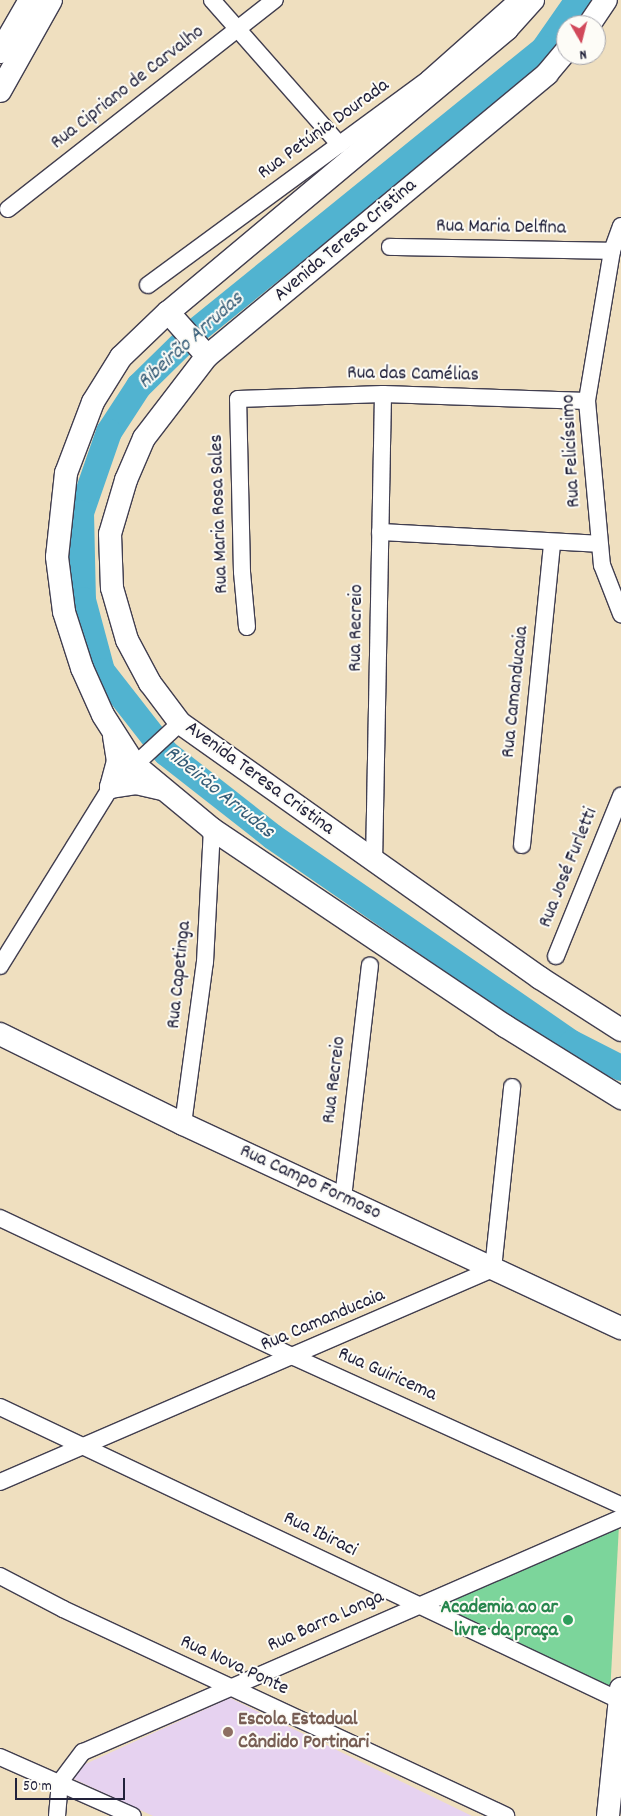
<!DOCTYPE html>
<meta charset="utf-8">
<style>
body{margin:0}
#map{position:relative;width:621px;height:1816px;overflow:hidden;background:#efdfbf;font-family:Dekko,sans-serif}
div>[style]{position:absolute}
.built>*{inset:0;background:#e6d2f0}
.green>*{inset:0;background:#7cd59b}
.river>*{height:26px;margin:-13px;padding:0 13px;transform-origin:13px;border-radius:13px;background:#51b3d0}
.roads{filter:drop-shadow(1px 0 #413e4f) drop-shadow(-1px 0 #413e4f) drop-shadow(0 1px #413e4f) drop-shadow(0 -1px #413e4f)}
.street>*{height:16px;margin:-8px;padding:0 8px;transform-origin:8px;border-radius:8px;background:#fff}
.secondary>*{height:22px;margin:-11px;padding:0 11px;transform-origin:11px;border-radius:11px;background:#fff}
.dots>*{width:14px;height:14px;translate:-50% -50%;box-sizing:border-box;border:2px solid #fdfcf7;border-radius:50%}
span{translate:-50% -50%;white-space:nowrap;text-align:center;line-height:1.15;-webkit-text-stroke:4px #fdfcf7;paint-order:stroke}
.street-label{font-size:20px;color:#22223b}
.leisure-label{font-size:20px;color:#27864d;font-weight:700}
.right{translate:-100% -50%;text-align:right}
.education-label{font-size:20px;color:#785e54;font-weight:700}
.left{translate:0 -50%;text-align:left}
.water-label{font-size:21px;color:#355c77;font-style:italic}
.north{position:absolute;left:556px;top:15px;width:50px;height:50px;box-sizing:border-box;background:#fdfcf7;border:1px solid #a5a5ac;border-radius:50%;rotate:172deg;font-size:14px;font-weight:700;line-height:20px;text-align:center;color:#22223b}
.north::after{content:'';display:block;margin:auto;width:18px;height:22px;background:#d1495b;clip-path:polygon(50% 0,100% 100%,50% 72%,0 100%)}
.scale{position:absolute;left:15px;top:1778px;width:110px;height:22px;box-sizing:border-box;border:2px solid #22223b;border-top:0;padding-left:6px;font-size:15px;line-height:18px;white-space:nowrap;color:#22223b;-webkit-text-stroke:4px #fdfcf7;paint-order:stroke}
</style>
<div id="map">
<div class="built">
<div style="clip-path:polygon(230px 1698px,472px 1816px,153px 1816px,74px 1779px,81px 1766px)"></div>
</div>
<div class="green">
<div style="clip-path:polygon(619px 1525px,610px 1694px,429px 1606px)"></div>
</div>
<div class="river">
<div style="left:578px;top:0;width:60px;rotate:124.8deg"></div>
<div style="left:544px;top:49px;width:453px;rotate:141deg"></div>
<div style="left:192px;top:334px;width:74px;rotate:135.5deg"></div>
<div style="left:139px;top:386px;width:55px;rotate:123.1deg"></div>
<div style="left:109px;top:432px;width:86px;rotate:109.1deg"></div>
<div style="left:81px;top:513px;width:87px;rotate:88.7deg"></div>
<div style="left:83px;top:600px;width:73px;rotate:75deg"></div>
<div style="left:102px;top:671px;width:104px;rotate:52deg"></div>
<div style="left:166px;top:753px;width:136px;rotate:38.1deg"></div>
<div style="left:273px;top:837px;width:363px;rotate:34.6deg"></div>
<div style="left:572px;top:1043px;width:55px;rotate:27deg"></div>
</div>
<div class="roads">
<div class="street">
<div style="left:212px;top:0;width:193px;rotate:48.6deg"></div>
<div style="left:8px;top:209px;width:339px;rotate:-38.1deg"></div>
<div style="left:621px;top:226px;width:27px;rotate:110deg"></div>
<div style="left:612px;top:251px;width:152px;rotate:99.5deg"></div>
<div style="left:587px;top:401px;width:165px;rotate:84.8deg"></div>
<div style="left:602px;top:565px;width:53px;rotate:68.8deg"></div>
<div style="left:390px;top:247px;width:222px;rotate:1deg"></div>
<div style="left:148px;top:285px;width:348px;rotate:-36.3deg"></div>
<div style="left:428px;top:79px;width:119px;rotate:-41.6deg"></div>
<div style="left:380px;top:532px;width:219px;rotate:3.1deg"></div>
<div style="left:247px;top:627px;width:55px;rotate:-95.2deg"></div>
<div style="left:242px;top:572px;width:173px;rotate:-91.3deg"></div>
<div style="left:238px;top:399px;width:145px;rotate:-2deg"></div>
<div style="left:383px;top:394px;width:204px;rotate:2deg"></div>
<div style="left:522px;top:845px;width:303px;rotate:-84.3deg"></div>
<div style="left:374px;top:863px;width:469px;rotate:-88.9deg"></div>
<div style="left:556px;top:956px;width:173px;rotate:-67.9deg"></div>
<div style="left:0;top:966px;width:211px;rotate:-58.2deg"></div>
<div style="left:111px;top:787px;width:94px;rotate:-42.8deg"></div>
<div style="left:183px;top:1124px;width:163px;rotate:-82.3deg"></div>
<div style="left:205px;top:962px;width:133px;rotate:-87deg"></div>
<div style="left:343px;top:1198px;width:234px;rotate:-83.4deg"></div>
<div style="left:0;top:1218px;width:325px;rotate:25.3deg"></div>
<div style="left:294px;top:1357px;width:359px;rotate:24.4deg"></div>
<div style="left:0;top:1407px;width:687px;rotate:25.33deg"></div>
<div style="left:0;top:1482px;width:537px;rotate:-23.37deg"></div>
<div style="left:493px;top:1269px;width:183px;rotate:-84deg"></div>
<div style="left:0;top:1576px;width:71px;rotate:27.6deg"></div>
<div style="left:63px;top:1609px;width:489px;rotate:25deg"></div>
<div style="left:0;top:1757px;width:145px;rotate:23.9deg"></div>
<div style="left:60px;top:1782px;width:38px;rotate:-53deg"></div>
<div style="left:83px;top:1752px;width:587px;rotate:-23.51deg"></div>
<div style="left:57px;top:1816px;width:34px;rotate:-85deg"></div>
</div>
<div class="secondary">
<div style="left:533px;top:0;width:39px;rotate:132deg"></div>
<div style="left:507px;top:29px;width:442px;rotate:140.1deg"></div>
<div style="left:168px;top:312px;width:65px;rotate:136.2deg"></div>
<div style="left:121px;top:357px;width:53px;rotate:121.9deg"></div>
<div style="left:93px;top:402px;width:76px;rotate:110.8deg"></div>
<div style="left:66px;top:473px;width:84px;rotate:96.1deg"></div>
<div style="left:57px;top:557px;width:55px;rotate:82.7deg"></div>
<div style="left:64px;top:612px;width:59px;rotate:72.2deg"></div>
<div style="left:82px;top:668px;width:51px;rotate:65.9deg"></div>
<div style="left:103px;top:715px;width:59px;rotate:57.4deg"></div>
<div style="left:135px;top:765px;width:100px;rotate:39.7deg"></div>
<div style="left:212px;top:829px;width:353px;rotate:33.9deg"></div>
<div style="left:505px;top:1026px;width:137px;rotate:31.8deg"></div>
<div style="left:589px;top:25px;width:30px;rotate:-56deg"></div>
<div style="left:566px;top:51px;width:30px;rotate:130deg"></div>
<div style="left:547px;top:74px;width:442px;rotate:140.3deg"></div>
<div style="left:207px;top:356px;width:103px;rotate:127.5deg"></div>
<div style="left:144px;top:438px;width:46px;rotate:113.2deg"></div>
<div style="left:126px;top:480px;width:56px;rotate:106.5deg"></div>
<div style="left:110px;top:534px;width:54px;rotate:87.9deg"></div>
<div style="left:112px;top:588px;width:54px;rotate:73.9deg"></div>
<div style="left:127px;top:640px;width:49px;rotate:61.9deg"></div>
<div style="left:150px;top:683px;width:50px;rotate:53.1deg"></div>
<div style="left:180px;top:723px;width:441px;rotate:35.3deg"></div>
<div style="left:540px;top:978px;width:96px;rotate:32.7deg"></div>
<div style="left:0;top:52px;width:60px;rotate:-60deg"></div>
<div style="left:0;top:91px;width:104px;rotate:-60.7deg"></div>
<div style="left:168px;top:312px;width:59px;rotate:48.4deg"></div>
<div style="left:114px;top:736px;width:25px;rotate:81deg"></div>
<div style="left:118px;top:761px;width:27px;rotate:105deg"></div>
<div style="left:111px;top:787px;width:25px;rotate:-9deg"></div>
<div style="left:136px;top:783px;width:26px;rotate:13deg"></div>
<div style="left:0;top:1034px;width:204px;rotate:26.2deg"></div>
<div style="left:183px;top:1124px;width:483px;rotate:25deg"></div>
<div style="left:608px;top:1816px;width:128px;rotate:-84.2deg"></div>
</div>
</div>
<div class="dots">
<div style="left:568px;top:1620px;background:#2e9e5b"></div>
<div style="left:228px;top:1732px;background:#8d6e63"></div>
</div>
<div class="street-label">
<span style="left:128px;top:88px;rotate:-38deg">Rua Cipriano de Carvalho</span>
<span style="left:324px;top:130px;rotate:-36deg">Rua Petúnia Dourada</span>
<span style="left:501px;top:228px;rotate:1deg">Rua Maria Delfina</span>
<span style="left:346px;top:241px;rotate:-40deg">Avenida Teresa Cristina</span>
<span style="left:413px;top:375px;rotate:1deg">Rua das Camélias</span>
<span style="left:572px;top:451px;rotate:-93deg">Rua Felicíssimo</span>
<span style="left:220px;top:514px;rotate:-92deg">Rua Maria Rosa Sales</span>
<span style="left:357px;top:628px;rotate:-89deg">Rua Recreio</span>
<span style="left:516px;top:692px;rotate:-84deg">Rua Camanducaia</span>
<span style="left:259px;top:779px;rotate:36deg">Avenida Teresa Cristina</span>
<span style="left:569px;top:868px;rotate:-68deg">Rua José Furletti</span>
<span style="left:180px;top:975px;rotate:-84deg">Rua Capetinga</span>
<span style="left:335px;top:1080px;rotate:-83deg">Rua Recreio</span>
<span style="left:310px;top:1183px;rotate:25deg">Rua Campo Formoso</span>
<span style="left:323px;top:1321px;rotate:-23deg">Rua Camanducaia</span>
<span style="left:387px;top:1375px;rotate:24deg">Rua Guiricema</span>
<span style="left:320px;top:1535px;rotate:26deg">Rua Ibiraci</span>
<span style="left:326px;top:1622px;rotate:-24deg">Rua Barra Longa</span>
<span style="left:234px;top:1666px;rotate:25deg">Rua Nova Ponte</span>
</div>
<div class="leisure-label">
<span class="right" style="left:558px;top:1620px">Academia ao ar<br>livre da praça</span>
</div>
<div class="education-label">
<span class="left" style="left:238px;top:1732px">Escola Estadual<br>Cândido Portinari</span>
</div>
<div class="water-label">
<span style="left:191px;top:341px;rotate:-42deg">Ribeirão Arrudas</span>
<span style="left:219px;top:793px;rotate:39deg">Ribeirão Arrudas</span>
</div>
<div class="north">N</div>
<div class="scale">50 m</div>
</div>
